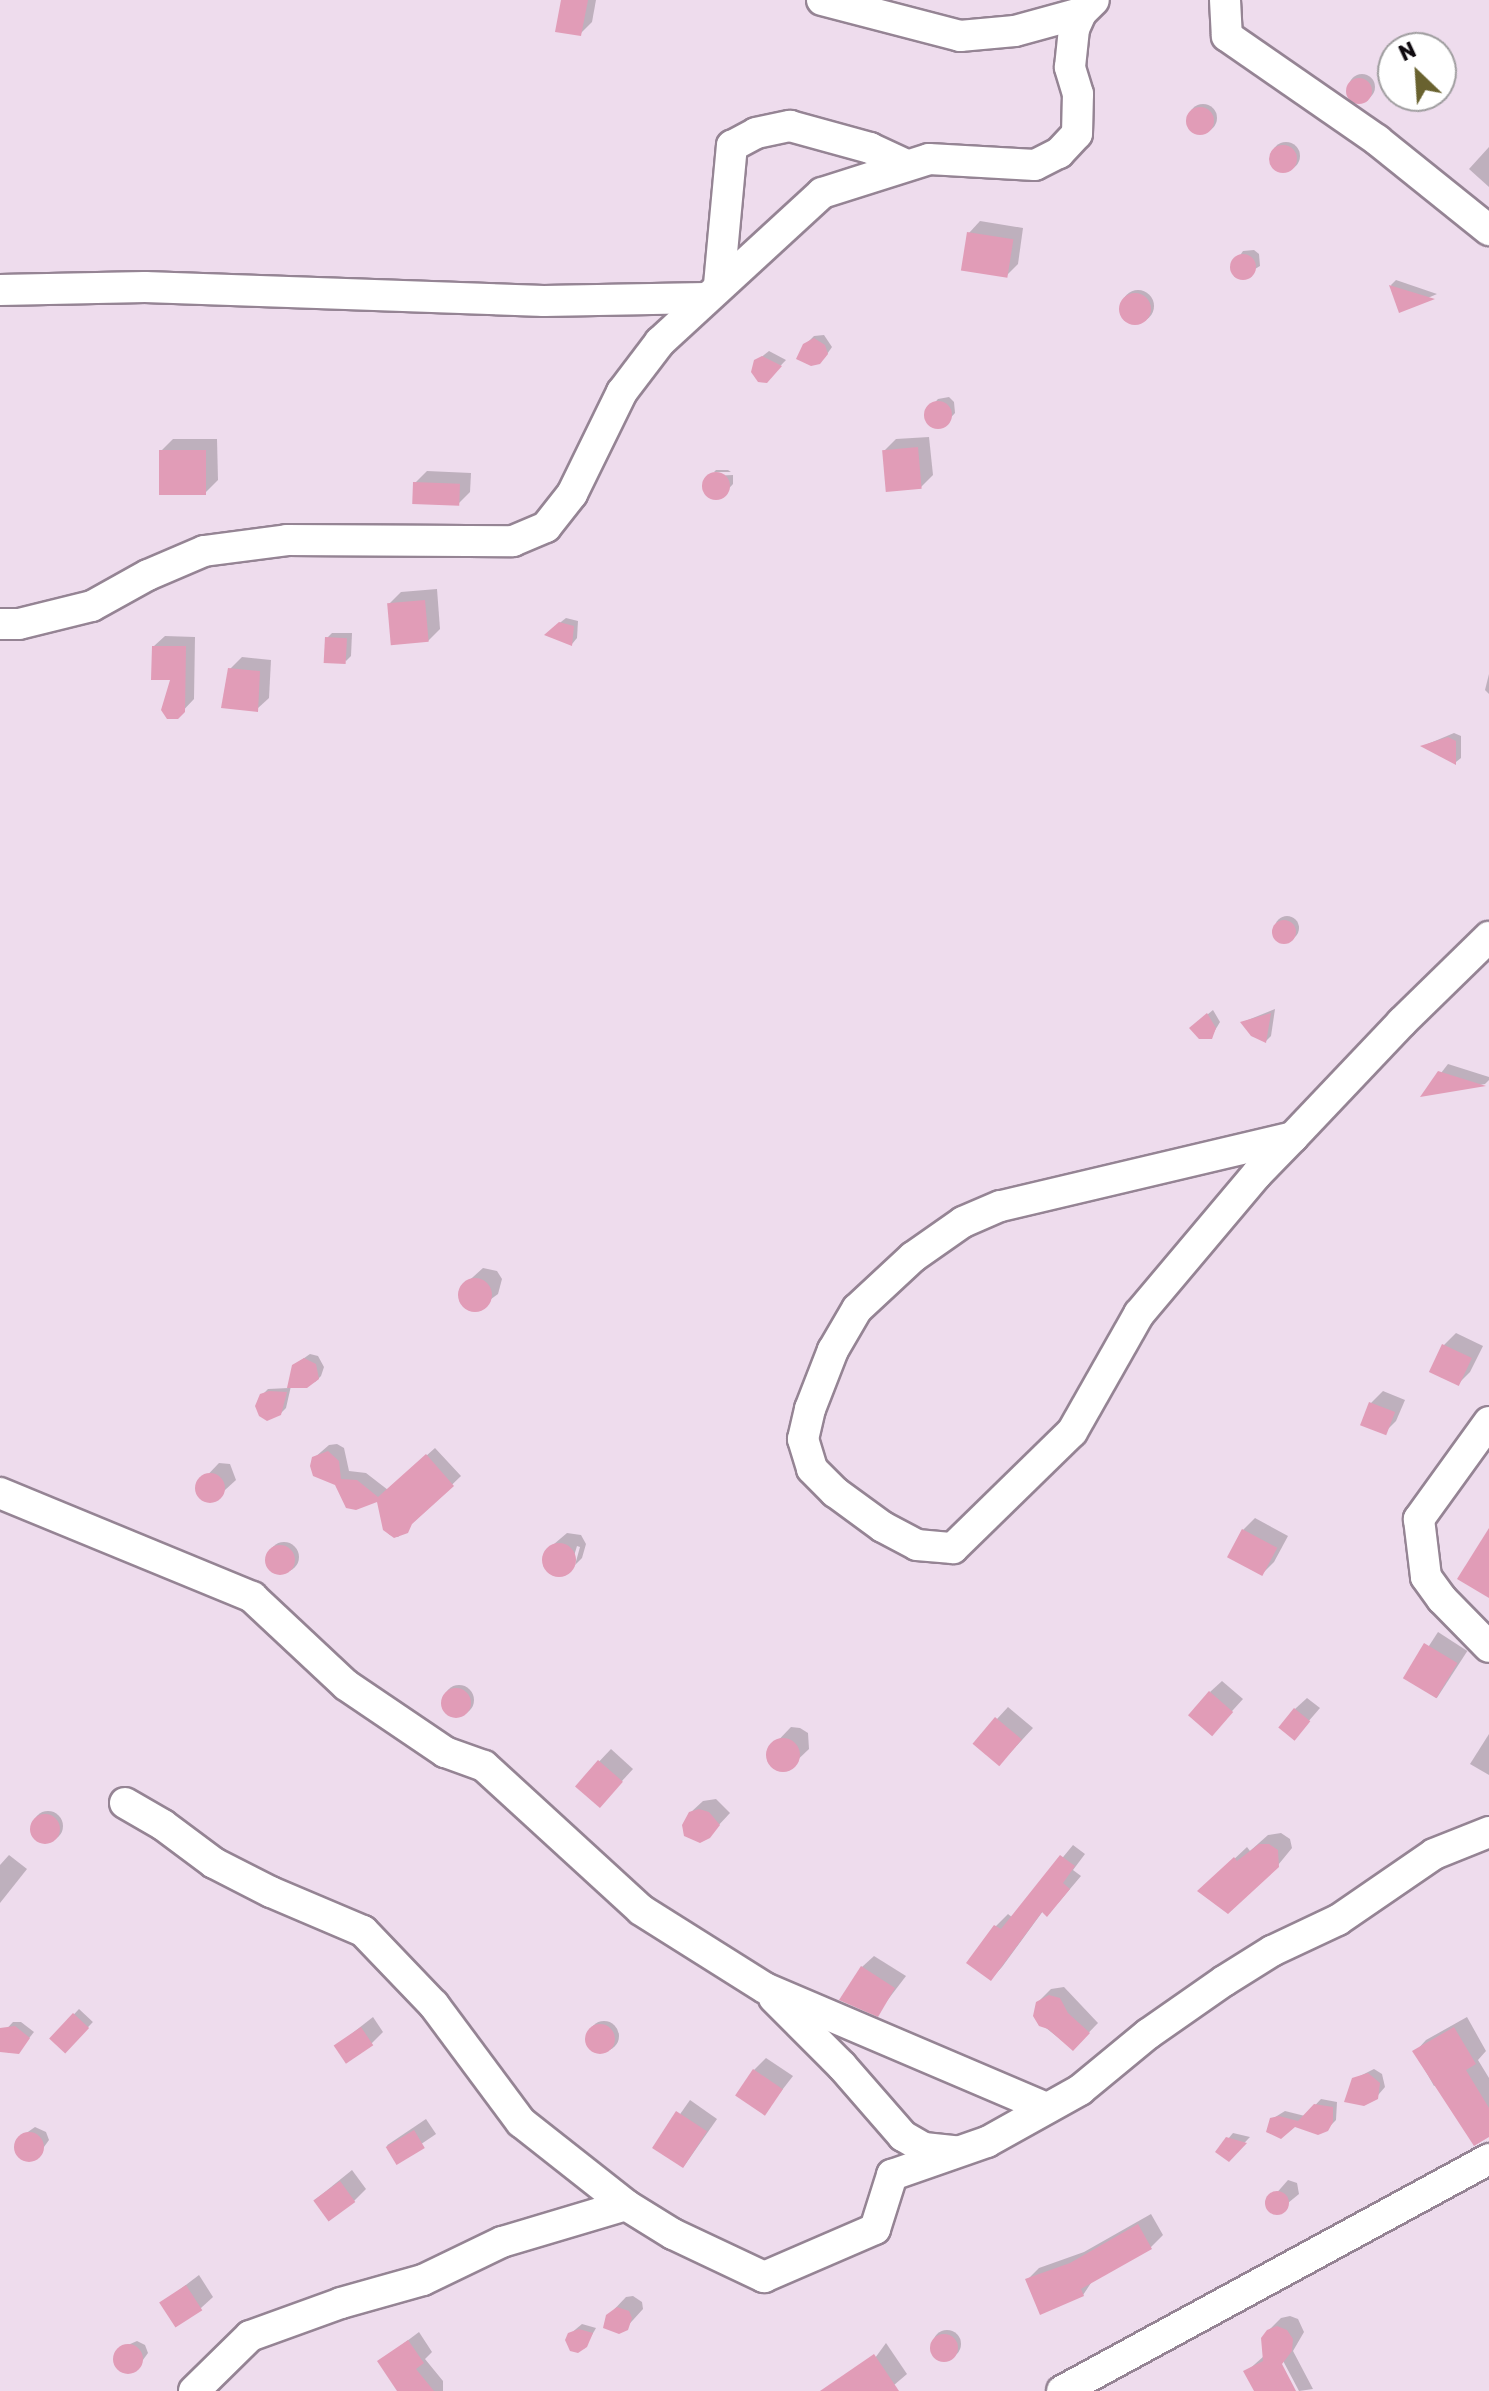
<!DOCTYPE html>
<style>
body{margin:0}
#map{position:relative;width:1489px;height:2391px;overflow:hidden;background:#eedced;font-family:Rubik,sans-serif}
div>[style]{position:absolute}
.shadow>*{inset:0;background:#0003;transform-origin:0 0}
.round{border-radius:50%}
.building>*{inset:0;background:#e19cb7;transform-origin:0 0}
.roads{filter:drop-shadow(2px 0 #958494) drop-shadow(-2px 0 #958494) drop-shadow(0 2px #958494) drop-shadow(0 -2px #958494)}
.street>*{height:30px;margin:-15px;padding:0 15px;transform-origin:15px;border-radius:15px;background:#fff}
span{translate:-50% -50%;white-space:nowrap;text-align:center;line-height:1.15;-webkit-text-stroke:6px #fff;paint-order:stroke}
.north{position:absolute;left:1377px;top:32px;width:80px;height:80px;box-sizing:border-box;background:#fff;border:2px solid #9f9d9f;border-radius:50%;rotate:335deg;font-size:22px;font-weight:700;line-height:32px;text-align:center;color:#100b10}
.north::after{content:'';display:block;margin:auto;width:28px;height:36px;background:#69622f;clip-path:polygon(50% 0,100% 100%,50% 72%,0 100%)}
</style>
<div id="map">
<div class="shadow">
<div style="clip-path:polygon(563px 0,596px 0,592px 22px,580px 34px)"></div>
<div class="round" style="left:1349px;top:74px;width:26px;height:26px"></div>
<div class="round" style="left:1189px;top:104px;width:28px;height:28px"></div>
<div class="round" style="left:1272px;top:142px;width:28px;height:28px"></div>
<div style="clip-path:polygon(1489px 147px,1489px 187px,1469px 169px)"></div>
<div style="clip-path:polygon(980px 221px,1023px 228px,1018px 264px,1006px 276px,969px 233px)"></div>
<div style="clip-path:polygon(1254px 250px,1259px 254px,1260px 266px,1240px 278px,1232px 267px,1243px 251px)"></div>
<div style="clip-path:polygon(1396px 280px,1437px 294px,1400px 310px,1391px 285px)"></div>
<div class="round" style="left:1122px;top:290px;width:32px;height:32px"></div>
<div style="clip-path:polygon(824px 335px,832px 347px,825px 357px,808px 342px,814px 336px)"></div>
<div style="clip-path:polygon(769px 351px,786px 360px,767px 380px,760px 358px)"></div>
<div style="clip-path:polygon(949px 397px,954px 402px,955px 413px,944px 425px,931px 425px,928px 410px,938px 399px)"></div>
<div style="clip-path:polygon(929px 437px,933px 475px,921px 487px,884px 451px,896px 439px)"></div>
<div style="clip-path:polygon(173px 439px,217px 439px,218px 480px,206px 492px,161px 451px)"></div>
<div style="clip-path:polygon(716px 470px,728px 470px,731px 472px,714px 472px)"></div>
<div style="clip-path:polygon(427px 471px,471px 473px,470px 492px,458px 504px,415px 483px)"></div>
<div style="clip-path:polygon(710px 476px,733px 475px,733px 484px,722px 496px,714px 498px,705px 492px,705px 481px)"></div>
<div style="clip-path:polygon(437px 589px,440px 629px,428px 641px,389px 604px,401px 592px)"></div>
<div style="clip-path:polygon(566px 618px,578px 621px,577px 638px,572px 644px,552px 629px)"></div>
<div style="clip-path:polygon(332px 633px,352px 633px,351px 656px,346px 661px,327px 638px)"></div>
<div style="clip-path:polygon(165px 636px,195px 637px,194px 699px,177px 717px,173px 678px,154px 646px)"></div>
<div style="clip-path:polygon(242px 657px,271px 660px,269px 698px,257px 709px,230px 669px)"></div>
<div style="clip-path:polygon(1489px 674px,1489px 694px,1485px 690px)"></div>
<div style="clip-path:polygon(1454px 733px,1461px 736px,1461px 758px,1456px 762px,1423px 746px)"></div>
<div class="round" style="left:1275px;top:916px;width:24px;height:24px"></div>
<div style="clip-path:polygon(1275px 1009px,1271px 1036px,1266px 1041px,1243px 1022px)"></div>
<div style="clip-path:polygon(1213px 1010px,1220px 1022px,1211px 1037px,1197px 1023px)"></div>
<div style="clip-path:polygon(1448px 1064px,1489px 1077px,1489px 1080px,1485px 1084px,1424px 1095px)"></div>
<div style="clip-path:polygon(483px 1268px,497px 1271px,502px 1279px,498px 1294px,476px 1310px,466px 1307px,461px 1299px,463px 1286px)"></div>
<div style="clip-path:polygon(1456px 1333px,1483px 1346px,1470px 1372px,1458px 1384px,1432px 1371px,1444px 1345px)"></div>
<div style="clip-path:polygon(310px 1354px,318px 1356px,324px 1367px,321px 1376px,315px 1382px,291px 1386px,286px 1408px,280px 1414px,262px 1395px,268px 1389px,289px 1388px,297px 1363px)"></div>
<div style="clip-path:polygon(1383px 1391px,1405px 1400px,1396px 1421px,1384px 1433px,1362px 1424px,1371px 1403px)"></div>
<div style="clip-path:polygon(337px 1444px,344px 1448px,349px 1471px,366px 1473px,388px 1490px,435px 1448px,461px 1476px,398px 1537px,390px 1535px,384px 1529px,379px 1500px,337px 1484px,314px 1458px,329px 1445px)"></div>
<div style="clip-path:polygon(219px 1463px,230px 1464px,236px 1480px,213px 1501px,204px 1500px,198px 1485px)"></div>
<div style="clip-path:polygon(1255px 1518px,1288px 1536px,1274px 1562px,1262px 1574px,1243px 1530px)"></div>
<div style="clip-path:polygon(567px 1533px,581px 1535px,586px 1544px,582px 1558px,575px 1565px,580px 1547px,577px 1546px,571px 1566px,574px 1566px,570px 1571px,560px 1575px,550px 1572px,545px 1564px,547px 1550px)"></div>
<div class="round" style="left:269px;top:1542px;width:30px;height:30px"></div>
<div style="left:1438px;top:1632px;width:35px;height:56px;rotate:33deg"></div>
<div style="clip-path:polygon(1222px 1681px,1243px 1699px,1223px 1721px,1210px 1692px)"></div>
<div class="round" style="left:444px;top:1685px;width:30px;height:30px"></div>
<div style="clip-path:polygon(1307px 1698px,1320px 1708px,1295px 1737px,1295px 1709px)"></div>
<div style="clip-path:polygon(1008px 1707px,1033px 1728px,1010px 1753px,974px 1744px)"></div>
<div style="clip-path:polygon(791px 1727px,800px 1728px,808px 1733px,809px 1749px,789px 1768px,779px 1769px,771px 1763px,769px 1750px)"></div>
<div style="clip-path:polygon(1489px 1734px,1489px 1775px,1470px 1764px)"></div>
<div style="clip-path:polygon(611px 1749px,633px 1769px,611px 1793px,577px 1785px)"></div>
<div style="clip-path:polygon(716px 1799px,730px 1813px,717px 1827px,690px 1813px,703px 1801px)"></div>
<div class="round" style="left:33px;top:1811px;width:30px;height:30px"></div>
<div style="clip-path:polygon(1281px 1833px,1290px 1839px,1292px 1848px,1274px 1870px,1212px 1880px,1247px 1847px,1250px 1851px,1268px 1835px)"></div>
<div style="clip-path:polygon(1073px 1845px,1085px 1854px,1073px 1870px,1081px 1876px,1059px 1902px,1043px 1911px,1002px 1967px,991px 1979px,969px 1963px,996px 1926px,1008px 1914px,1013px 1918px)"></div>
<div style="clip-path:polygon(9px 1855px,27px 1869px,0 1903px,0 1865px)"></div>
<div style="clip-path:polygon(874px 1956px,906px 1976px,877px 2014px,862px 1967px)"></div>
<div style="clip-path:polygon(1064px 1987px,1098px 2023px,1073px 2049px,1037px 2021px,1035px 2007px,1041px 1999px,1051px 1989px)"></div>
<div style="left:79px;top:2009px;width:19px;height:40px;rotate:43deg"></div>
<div style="clip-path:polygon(373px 2017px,383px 2032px,371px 2044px,336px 2046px)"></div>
<div style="clip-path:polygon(1467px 2017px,1486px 2051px,1478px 2060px,1489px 2078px,1489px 2135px,1438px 2084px,1434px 2086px,1415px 2052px,1426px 2040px)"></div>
<div class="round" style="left:589px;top:2021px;width:30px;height:30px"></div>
<div style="clip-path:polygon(13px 2022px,21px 2022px,34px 2032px,18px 2052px,9px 2053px,2px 2049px,0 2036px)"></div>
<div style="clip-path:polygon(766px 2058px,793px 2076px,765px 2112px,754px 2070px)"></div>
<div style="clip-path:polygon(1374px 2069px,1382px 2074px,1385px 2087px,1373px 2101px,1354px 2079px)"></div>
<div style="clip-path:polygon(1321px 2099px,1337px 2102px,1336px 2120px,1330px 2126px,1295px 2125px,1272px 2119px,1285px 2111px,1305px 2116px)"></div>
<div style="left:690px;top:2100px;width:33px;height:59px;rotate:35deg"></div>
<div style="left:426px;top:2119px;width:18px;height:47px;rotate:56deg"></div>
<div style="clip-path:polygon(35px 2127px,46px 2132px,49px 2140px,36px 2158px,27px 2160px,20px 2155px,17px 2147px,22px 2136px)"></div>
<div style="clip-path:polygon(1233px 2133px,1250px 2137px,1229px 2159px,1228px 2139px)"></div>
<div style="clip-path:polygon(352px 2170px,366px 2189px,354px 2201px,315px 2200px)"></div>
<div style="clip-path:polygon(1288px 2180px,1297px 2183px,1299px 2194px,1277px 2212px,1271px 2210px,1267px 2204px)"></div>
<div style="clip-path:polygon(1151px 2214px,1163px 2235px,1151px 2247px,1093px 2280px,1083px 2295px,1027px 2280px,1039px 2268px,1084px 2252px)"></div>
<div style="clip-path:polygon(199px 2275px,213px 2297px,201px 2308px,162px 2303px)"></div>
<div style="clip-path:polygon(633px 2296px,642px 2302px,643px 2309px,623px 2331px,608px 2316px,626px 2297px)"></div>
<div style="clip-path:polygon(1290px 2316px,1298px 2319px,1304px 2332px,1293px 2351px,1313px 2389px,1299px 2391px,1280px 2355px,1276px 2357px,1294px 2391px,1256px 2391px,1246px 2372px,1264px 2356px,1268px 2331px,1281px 2318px)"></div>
<div style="clip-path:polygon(582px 2324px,596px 2328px,584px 2349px,570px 2334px)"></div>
<div class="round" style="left:933px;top:2330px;width:28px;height:28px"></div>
<div style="clip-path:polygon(419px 2332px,432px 2352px,425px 2359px,443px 2381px,443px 2391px,405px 2391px,379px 2362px)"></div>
<div style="clip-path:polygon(137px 2341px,145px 2345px,148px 2353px,135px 2371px,126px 2372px,118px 2368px,115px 2360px,121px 2348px)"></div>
<div style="clip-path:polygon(886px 2343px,907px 2374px,887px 2391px,851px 2391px)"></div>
</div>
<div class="building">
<div style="clip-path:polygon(561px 0,588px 0,581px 36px,555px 32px)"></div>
<div class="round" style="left:1346px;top:78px;width:26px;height:26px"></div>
<div class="round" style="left:1186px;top:107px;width:28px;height:28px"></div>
<div class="round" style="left:1269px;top:145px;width:28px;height:28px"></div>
<div style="left:967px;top:232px;width:47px;height:39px;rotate:9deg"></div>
<div class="round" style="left:1230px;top:254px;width:26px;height:26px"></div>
<div style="clip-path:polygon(1389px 285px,1435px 299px,1399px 313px)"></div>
<div class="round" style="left:1119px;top:293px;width:32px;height:32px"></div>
<div style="clip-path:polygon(814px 338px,825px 345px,828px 354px,820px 364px,811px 366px,796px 359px,803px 344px)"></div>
<div style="clip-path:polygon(762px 356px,782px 366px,767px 383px,758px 382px,751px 372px,754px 360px)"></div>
<div class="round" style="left:924px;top:401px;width:28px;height:28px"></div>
<div style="left:918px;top:447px;width:42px;height:36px;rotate:85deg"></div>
<div style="left:159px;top:450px;width:47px;height:45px"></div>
<div class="round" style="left:702px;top:472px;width:28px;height:28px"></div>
<div style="left:413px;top:482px;width:47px;height:22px;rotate:2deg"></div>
<div style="left:425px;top:600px;width:42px;height:38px;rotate:85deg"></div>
<div style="clip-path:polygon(559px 622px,574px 626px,572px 646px,544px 635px)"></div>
<div style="left:325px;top:637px;width:22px;height:26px;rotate:3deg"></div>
<div style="clip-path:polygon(152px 646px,186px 646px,185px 712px,178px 719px,167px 719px,161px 710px,170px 680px,151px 680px)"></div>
<div style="clip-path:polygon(228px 668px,260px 671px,258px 712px,221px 708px)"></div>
<div style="clip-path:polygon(1448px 737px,1456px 741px,1456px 765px,1420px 746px)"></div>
<div class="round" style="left:1272px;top:920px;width:24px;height:24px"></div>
<div style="clip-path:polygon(1207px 1013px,1216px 1028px,1212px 1039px,1199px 1039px,1189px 1028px)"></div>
<div style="clip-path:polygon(1271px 1013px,1266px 1043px,1251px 1036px,1240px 1022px)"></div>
<div style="clip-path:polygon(1438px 1071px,1486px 1086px,1420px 1097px)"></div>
<div class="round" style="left:458px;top:1278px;width:34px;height:34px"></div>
<div style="left:1442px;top:1344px;width:33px;height:31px;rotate:25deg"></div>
<div style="clip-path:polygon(304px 1358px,316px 1364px,319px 1379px,307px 1388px,287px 1388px,292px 1365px)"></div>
<div style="clip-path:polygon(269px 1391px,287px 1392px,281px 1415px,267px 1421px,259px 1416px,255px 1406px,260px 1394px)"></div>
<div style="left:1369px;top:1402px;width:28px;height:25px;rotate:21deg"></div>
<div style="clip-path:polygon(328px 1451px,339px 1461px,341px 1479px,357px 1480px,378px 1497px,426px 1454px,454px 1486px,412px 1524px,408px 1533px,394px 1538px,383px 1530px,377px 1502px,356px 1510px,346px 1508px,335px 1485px,313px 1476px,310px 1466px,312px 1457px)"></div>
<div class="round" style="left:195px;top:1473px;width:30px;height:30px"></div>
<div style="clip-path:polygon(1489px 1528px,1489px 1598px,1457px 1579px)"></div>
<div style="left:1242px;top:1529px;width:40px;height:32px;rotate:28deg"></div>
<div class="round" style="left:542px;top:1543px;width:34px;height:34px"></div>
<div class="round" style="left:265px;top:1545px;width:30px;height:30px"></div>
<div style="left:1424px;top:1643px;width:39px;height:41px;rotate:31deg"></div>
<div class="round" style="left:441px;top:1688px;width:30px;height:30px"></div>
<div style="left:1209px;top:1691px;width:32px;height:32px;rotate:41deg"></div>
<div style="left:1294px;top:1708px;width:21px;height:25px;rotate:39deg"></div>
<div style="left:995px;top:1717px;width:35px;height:35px;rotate:40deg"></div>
<div class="round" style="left:766px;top:1738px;width:34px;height:34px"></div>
<div style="left:598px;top:1760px;width:33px;height:35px;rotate:41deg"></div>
<div style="clip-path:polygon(699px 1809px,709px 1812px,720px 1825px,710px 1838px,700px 1843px,684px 1836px,682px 1825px,689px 1812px)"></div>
<div class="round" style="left:30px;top:1814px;width:30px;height:30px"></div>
<div style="clip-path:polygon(1259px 1844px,1269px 1844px,1278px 1850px,1279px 1867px,1228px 1914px,1197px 1891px,1234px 1857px,1237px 1861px)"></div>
<div style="clip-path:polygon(1060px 1855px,1075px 1866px,1063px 1883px,1070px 1889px,1047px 1917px,1042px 1912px,991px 1981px,966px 1963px,994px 1925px,1001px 1929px)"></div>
<div style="clip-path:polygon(861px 1966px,895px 1988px,878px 2017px,839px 2000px)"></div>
<div style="clip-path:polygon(1049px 1995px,1060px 1998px,1068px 2013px,1090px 2033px,1073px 2051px,1048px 2029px,1039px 2026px,1033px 2016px,1036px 2002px)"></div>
<div style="left:73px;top:2013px;width:22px;height:35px;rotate:43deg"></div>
<div class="round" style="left:585px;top:2024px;width:30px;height:30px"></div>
<div style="clip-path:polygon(15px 2026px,30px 2038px,19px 2054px,0 2052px,0 2028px)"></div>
<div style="left:361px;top:2027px;width:22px;height:33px;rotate:56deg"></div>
<div style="clip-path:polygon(1454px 2027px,1476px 2064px,1466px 2070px,1489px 2108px,1489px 2137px,1474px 2146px,1412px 2051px)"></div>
<div style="left:753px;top:2069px;width:36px;height:32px;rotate:34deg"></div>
<div style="clip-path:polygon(1368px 2073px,1380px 2083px,1378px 2099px,1364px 2106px,1344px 2102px,1352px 2078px)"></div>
<div style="clip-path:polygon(1314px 2104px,1333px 2107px,1333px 2122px,1328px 2131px,1318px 2135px,1295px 2127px,1281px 2139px,1266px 2132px,1270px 2118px,1279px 2116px,1298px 2121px)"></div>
<div style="left:676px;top:2111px;width:37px;height:44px;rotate:33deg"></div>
<div style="left:414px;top:2130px;width:21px;height:33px;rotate:59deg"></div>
<div class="round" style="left:14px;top:2132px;width:30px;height:30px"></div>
<div style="clip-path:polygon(1226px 2137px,1247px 2143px,1229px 2162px,1215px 2152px)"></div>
<div style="left:340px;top:2181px;width:26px;height:33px;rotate:54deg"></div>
<div class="round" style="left:1265px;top:2191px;width:24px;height:24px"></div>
<div style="clip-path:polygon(1138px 2224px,1152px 2249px,1081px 2289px,1084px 2296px,1040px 2315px,1025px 2279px,1070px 2263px)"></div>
<div style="left:186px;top:2285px;width:30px;height:32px;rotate:57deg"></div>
<div style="clip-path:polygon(617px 2307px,629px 2311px,632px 2318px,628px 2330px,619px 2334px,603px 2328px,606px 2315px)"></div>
<div style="clip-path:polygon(1277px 2326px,1287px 2330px,1293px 2339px,1292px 2351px,1282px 2364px,1296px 2391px,1254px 2391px,1243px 2371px,1263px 2361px,1261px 2338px,1267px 2330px)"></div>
<div style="clip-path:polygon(579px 2329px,593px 2333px,587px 2347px,578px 2353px,570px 2351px,565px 2340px,568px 2333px)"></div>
<div class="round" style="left:930px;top:2334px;width:28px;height:28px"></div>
<div style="clip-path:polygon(408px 2340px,424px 2363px,416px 2369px,434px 2391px,397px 2391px,377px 2361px)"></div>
<div class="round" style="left:113px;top:2344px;width:30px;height:30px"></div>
<div style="clip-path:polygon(874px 2354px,899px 2391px,820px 2391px)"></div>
</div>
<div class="roads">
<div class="street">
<div style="left:822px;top:0;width:143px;rotate:14.6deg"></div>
<div style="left:960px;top:36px;width:55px;rotate:-5.2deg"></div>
<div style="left:1015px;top:31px;width:68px;rotate:-15.3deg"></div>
<div style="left:1225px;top:0;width:36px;rotate:87deg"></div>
<div style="left:1227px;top:36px;width:183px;rotate:34.7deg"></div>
<div style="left:1377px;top:140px;width:144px;rotate:38.8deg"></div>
<div style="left:719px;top:285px;width:140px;rotate:-84.7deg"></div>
<div style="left:732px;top:146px;width:27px;rotate:-28deg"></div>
<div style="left:756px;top:133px;width:35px;rotate:-12deg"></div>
<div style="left:790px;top:126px;width:83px;rotate:15.4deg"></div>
<div style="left:870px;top:148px;width:38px;rotate:25deg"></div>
<div style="left:0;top:290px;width:145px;rotate:-1.2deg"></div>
<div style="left:145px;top:287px;width:399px;rotate:2deg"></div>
<div style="left:544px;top:301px;width:162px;rotate:-1.1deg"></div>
<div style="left:0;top:624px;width:19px"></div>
<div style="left:19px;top:624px;width:75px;rotate:-13.9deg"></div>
<div style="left:92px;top:606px;width:64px;rotate:-29deg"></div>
<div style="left:148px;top:575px;width:61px;rotate:-23.2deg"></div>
<div style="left:204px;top:551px;width:84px;rotate:-7.5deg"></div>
<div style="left:287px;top:540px;width:226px;rotate:0.3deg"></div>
<div style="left:513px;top:541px;width:36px;rotate:-23deg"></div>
<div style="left:546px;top:527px;width:42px;rotate:-51.8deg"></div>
<div style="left:572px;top:494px;width:114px;rotate:-63.9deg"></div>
<div style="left:622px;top:392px;width:63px;rotate:-52.8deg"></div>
<div style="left:660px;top:342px;width:220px;rotate:-42.6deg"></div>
<div style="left:822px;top:193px;width:112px;rotate:-17.6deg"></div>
<div style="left:929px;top:159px;width:106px;rotate:3.2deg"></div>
<div style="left:1035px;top:165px;width:27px;rotate:-27deg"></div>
<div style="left:1059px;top:153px;width:26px;rotate:-47deg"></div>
<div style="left:1077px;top:134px;width:40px;rotate:-88.6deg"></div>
<div style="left:1078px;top:94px;width:28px;rotate:-107deg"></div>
<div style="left:1070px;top:67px;width:38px;rotate:-84deg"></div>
<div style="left:1074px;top:29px;width:17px;rotate:-66deg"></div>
<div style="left:1081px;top:13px;width:18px;rotate:-45deg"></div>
<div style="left:1293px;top:1137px;width:301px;rotate:166.7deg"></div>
<div style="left:1000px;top:1206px;width:40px;rotate:156.6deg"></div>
<div style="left:963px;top:1222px;width:61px;rotate:145deg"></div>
<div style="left:913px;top:1257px;width:76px;rotate:137.1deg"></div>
<div style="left:857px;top:1309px;width:48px;rotate:120.3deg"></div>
<div style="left:833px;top:1350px;width:63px;rotate:111.3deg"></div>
<div style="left:810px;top:1409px;width:31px;rotate:103deg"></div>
<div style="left:803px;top:1439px;width:31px;rotate:73deg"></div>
<div style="left:812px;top:1469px;width:33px;rotate:45deg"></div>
<div style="left:835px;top:1492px;width:59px;rotate:36.1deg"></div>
<div style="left:883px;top:1527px;width:38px;rotate:28deg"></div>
<div style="left:917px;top:1545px;width:36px;rotate:5deg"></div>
<div style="left:953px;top:1548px;width:166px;rotate:-44.3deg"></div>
<div style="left:1072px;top:1432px;width:136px;rotate:-60.4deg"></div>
<div style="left:1139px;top:1314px;width:183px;rotate:-49.9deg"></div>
<div style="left:1257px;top:1174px;width:52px;rotate:-45.8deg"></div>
<div style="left:1293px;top:1137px;width:158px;rotate:-46.5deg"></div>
<div style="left:1402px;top:1022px;width:122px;rotate:-44.3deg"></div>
<div style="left:1489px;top:1422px;width:120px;rotate:125.8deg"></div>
<div style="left:1419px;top:1519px;width:58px;rotate:83.1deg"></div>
<div style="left:1426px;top:1577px;width:27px;rotate:54deg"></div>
<div style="left:1442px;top:1599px;width:67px;rotate:45.6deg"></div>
<div style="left:0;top:1493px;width:273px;rotate:22.4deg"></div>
<div style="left:252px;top:1597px;width:129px;rotate:43.1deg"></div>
<div style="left:346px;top:1685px;width:120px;rotate:34.1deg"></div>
<div style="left:445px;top:1752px;width:41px;rotate:19.7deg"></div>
<div style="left:484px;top:1766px;width:213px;rotate:42.5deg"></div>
<div style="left:641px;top:1910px;width:146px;rotate:32.2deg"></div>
<div style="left:765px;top:1988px;width:306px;rotate:23.1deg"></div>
<div style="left:125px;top:1803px;width:44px;rotate:30.1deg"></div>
<div style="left:163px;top:1825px;width:64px;rotate:36.7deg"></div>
<div style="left:214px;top:1863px;width:64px;rotate:27deg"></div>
<div style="left:271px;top:1892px;width:100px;rotate:23deg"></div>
<div style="left:363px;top:1931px;width:103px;rotate:46.2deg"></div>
<div style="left:434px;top:2005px;width:146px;rotate:53.4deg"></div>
<div style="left:521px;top:2122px;width:134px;rotate:38.3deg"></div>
<div style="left:774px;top:1998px;width:96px;rotate:45deg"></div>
<div style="left:842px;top:2066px;width:93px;rotate:48.9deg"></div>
<div style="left:903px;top:2136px;width:24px;rotate:30deg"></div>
<div style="left:924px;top:2148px;width:31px;rotate:6deg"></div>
<div style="left:194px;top:2391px;width:78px;rotate:-44.5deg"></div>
<div style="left:250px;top:2336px;width:97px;rotate:-19.9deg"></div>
<div style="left:341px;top:2303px;width:85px;rotate:-15.7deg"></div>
<div style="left:423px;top:2280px;width:88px;rotate:-25.7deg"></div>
<div style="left:502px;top:2242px;width:129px;rotate:-16.6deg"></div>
<div style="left:626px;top:2205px;width:55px;rotate:31.7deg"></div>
<div style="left:673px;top:2234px;width:101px;rotate:25.3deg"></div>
<div style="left:764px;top:2277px;width:121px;rotate:-23.4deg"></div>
<div style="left:875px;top:2229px;width:57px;rotate:-72.5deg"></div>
<div style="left:892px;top:2175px;width:101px;rotate:-19.2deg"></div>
<div style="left:987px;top:2142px;width:107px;rotate:-29.2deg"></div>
<div style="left:1080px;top:2090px;width:88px;rotate:-39.5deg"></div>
<div style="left:1148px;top:2034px;width:93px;rotate:-34.9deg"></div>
<div style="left:1224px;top:1981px;width:57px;rotate:-32deg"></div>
<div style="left:1272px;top:1951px;width:73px;rotate:-25.2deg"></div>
<div style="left:1338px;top:1920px;width:116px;rotate:-34.5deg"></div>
<div style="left:1434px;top:1854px;width:59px;rotate:-21.8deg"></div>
<div style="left:1062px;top:2391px;width:486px;rotate:-28.5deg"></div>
</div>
</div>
<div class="north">N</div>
</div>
